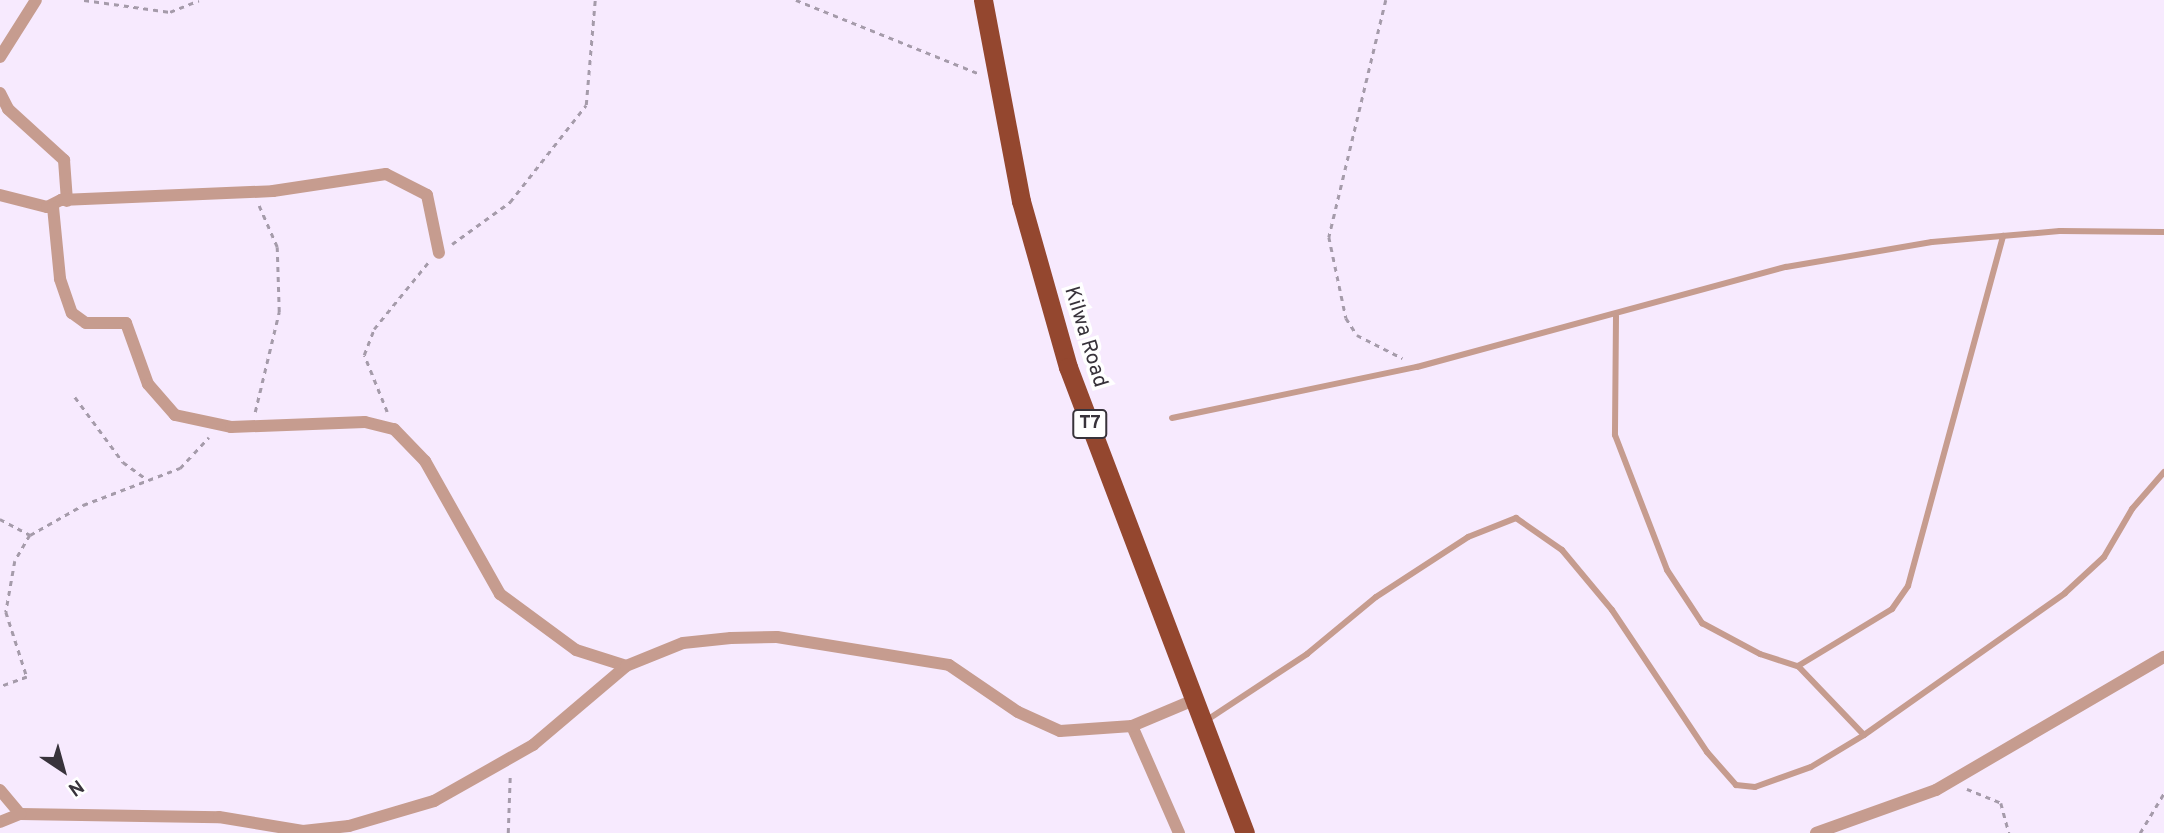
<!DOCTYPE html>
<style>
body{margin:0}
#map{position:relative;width:2164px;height:833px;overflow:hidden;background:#f7eafe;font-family:Overpass,sans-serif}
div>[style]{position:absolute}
.path>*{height:2.5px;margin-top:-1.25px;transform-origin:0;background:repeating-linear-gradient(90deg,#a59baa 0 5px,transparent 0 10px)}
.service>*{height:6px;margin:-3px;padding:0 3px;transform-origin:3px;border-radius:3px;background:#c69c8f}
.minor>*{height:12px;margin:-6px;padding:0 6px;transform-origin:6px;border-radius:6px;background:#c69c8f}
.trunk>*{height:19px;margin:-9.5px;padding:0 9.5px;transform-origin:9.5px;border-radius:9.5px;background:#94472f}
span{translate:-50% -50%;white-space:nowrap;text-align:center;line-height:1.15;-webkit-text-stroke:7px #fff;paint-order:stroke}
.shield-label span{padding:2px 5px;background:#fff;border:2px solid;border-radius:5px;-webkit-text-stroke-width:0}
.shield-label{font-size:19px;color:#38333b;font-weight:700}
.street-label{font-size:21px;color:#38333b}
.north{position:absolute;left:28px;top:735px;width:70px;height:70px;-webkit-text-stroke:5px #fff;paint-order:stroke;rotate:144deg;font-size:19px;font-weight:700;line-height:28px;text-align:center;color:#38333b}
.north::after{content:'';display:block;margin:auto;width:24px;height:32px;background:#38333b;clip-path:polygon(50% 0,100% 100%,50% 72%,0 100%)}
</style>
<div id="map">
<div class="path">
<div style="left:84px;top:0;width:87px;rotate:7.9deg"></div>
<div style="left:170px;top:12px;width:31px;rotate:-22deg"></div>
<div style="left:796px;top:0;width:196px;rotate:21.9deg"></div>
<div style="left:1386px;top:0;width:244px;rotate:103.5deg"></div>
<div style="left:1329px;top:237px;width:83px;rotate:78.1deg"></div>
<div style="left:1346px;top:318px;width:20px;rotate:57deg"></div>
<div style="left:1357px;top:335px;width:51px;rotate:27.1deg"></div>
<div style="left:452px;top:244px;width:72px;rotate:-35.9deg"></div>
<div style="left:510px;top:202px;width:123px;rotate:-51.9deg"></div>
<div style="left:586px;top:105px;width:105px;rotate:-85.1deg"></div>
<div style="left:75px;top:397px;width:81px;rotate:53.6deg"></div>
<div style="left:123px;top:462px;width:29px;rotate:36deg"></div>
<div style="left:255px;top:412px;width:103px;rotate:-76.5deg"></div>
<div style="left:279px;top:312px;width:65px;rotate:-91.8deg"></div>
<div style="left:277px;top:247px;width:45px;rotate:-113.7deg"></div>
<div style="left:387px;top:412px;width:61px;rotate:-112deg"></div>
<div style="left:364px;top:355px;width:28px;rotate:-69deg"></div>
<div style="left:374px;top:329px;width:89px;rotate:-50.9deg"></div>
<div style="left:0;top:519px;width:34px;rotate:28deg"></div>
<div style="left:30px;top:535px;width:30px;rotate:120deg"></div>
<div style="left:15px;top:561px;width:52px;rotate:100deg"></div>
<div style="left:6px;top:612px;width:68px;rotate:72.1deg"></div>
<div style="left:27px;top:677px;width:29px;rotate:160deg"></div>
<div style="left:30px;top:535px;width:61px;rotate:-29.5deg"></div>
<div style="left:83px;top:505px;width:104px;rotate:-20.9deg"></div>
<div style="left:180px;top:468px;width:42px;rotate:-46.9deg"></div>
<div style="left:1967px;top:789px;width:37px;rotate:22deg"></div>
<div style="left:2001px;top:803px;width:31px;rotate:75deg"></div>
<div style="left:508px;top:833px;width:58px;rotate:-88deg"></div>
<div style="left:2140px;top:833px;width:47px;rotate:-59deg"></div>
</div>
<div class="service">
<div style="left:1616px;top:316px;width:119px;rotate:90.5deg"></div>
<div style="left:1615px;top:435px;width:145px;rotate:68.9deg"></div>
<div style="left:1667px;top:570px;width:64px;rotate:56.6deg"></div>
<div style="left:1702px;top:623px;width:66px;rotate:28.1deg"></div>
<div style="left:1760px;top:654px;width:40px;rotate:18deg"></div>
<div style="left:1798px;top:666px;width:95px;rotate:46.3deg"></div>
<div style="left:1172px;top:418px;width:250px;rotate:-11.8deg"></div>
<div style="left:1417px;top:367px;width:382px;rotate:-15.2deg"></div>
<div style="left:1786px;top:267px;width:148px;rotate:-9.7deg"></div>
<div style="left:1932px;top:242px;width:128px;rotate:-4.9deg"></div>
<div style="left:2060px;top:231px;width:104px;rotate:0.6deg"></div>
<div style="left:1798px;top:666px;width:110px;rotate:-31.2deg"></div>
<div style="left:1892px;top:609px;width:28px;rotate:-55deg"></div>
<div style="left:1908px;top:586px;width:363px;rotate:-74.8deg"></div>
<div style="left:1207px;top:720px;width:120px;rotate:-33.4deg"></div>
<div style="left:1307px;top:654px;width:89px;rotate:-39.6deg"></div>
<div style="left:1376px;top:597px;width:110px;rotate:-33.1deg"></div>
<div style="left:1468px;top:537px;width:52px;rotate:-21.6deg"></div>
<div style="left:1516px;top:518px;width:56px;rotate:34.8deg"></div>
<div style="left:1562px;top:550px;width:78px;rotate:50.2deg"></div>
<div style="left:1612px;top:610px;width:171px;rotate:56.2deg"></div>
<div style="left:1707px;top:752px;width:44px;rotate:48.7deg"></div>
<div style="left:1736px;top:785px;width:19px;rotate:6deg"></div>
<div style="left:1755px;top:787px;width:59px;rotate:-19.7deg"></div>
<div style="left:1811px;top:767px;width:62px;rotate:-31.1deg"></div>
<div style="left:1864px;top:735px;width:246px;rotate:-35.2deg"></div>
<div style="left:2065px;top:593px;width:53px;rotate:-42.7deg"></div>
<div style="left:2104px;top:557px;width:56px;rotate:-59.7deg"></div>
<div style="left:2132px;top:509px;width:49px;rotate:-49.1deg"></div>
</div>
<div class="minor">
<div style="left:0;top:57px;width:67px;rotate:-57.7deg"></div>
<div style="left:0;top:93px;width:18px;rotate:63deg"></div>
<div style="left:8px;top:109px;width:76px;rotate:42.3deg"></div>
<div style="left:64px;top:160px;width:41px;rotate:85.8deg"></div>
<div style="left:0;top:195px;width:49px;rotate:14.3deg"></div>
<div style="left:47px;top:207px;width:16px;rotate:-27deg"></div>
<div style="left:61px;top:200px;width:212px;rotate:-2.4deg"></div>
<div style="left:273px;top:191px;width:114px;rotate:-8.6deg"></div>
<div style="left:386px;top:174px;width:46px;rotate:27.1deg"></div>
<div style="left:427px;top:195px;width:59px;rotate:78.3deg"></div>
<div style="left:53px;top:207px;width:72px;rotate:84.4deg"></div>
<div style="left:60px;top:279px;width:36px;rotate:71deg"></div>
<div style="left:72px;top:313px;width:17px;rotate:36deg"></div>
<div style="left:86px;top:323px;width:40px"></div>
<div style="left:126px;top:323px;width:65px;rotate:70.2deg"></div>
<div style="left:148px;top:384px;width:41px;rotate:48.9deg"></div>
<div style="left:175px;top:415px;width:57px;rotate:12.1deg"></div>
<div style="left:231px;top:427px;width:134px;rotate:-2.1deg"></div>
<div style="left:365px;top:422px;width:30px;rotate:14deg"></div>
<div style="left:394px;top:429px;width:45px;rotate:45.9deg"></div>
<div style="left:425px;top:461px;width:153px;rotate:60.6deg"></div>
<div style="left:500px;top:594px;width:94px;rotate:36.4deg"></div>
<div style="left:576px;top:650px;width:52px;rotate:17.7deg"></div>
<div style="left:1132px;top:726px;width:117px;rotate:66.3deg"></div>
<div style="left:0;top:790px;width:31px;rotate:50deg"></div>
<div style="left:20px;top:814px;width:199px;rotate:0.9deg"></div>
<div style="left:219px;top:817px;width:85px;rotate:9.5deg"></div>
<div style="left:303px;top:831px;width:46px;rotate:-6.2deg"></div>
<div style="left:349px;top:826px;width:89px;rotate:-16.4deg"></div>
<div style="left:434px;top:801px;width:114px;rotate:-29.5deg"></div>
<div style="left:533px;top:745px;width:122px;rotate:-40.3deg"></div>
<div style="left:626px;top:666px;width:61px;rotate:-22deg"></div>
<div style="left:683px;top:643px;width:48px;rotate:-5.9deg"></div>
<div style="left:731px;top:638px;width:46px;rotate:-1.2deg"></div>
<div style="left:777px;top:637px;width:174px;rotate:9.2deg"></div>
<div style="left:949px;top:665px;width:83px;rotate:34.3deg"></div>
<div style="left:1018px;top:712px;width:46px;rotate:24.3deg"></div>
<div style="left:1060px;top:731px;width:72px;rotate:-4deg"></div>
<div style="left:1132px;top:726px;width:67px;rotate:-22.8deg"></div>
<div style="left:0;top:822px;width:22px;rotate:-22deg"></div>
<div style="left:1816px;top:833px;width:127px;rotate:-19.7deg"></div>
<div style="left:1936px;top:790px;width:264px;rotate:-30.3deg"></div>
</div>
<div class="trunk">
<div style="left:983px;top:0;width:205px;rotate:79.3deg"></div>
<div style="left:1021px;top:201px;width:173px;rotate:74.2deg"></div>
<div style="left:1068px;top:367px;width:498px;rotate:69.2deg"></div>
</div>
<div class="shield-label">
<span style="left:1090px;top:424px">T7</span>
</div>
<div class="street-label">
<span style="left:1085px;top:337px;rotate:73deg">Kilwa Road</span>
</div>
<div class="north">N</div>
</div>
